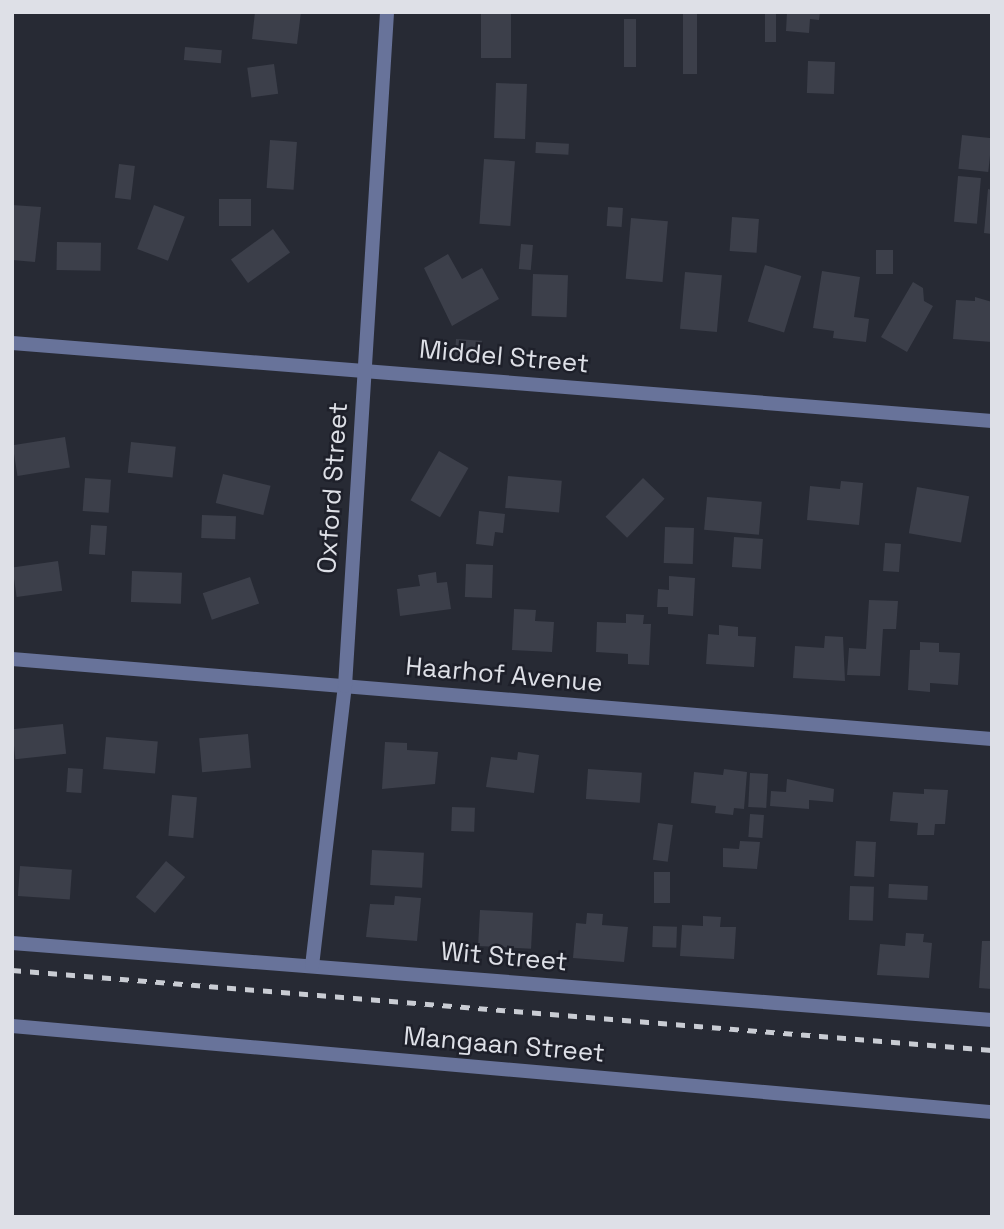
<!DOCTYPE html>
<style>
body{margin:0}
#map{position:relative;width:1004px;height:1229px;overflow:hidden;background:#272a34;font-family:"Space Grotesk",sans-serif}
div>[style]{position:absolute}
.building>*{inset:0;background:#3c3f4a;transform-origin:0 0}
.minor>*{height:14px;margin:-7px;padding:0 7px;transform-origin:7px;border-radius:7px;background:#68739a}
.tertiary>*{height:14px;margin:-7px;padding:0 7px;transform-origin:7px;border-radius:7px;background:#68739a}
.rail>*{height:5px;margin-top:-2.5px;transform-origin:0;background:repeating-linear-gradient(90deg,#c9ccd3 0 9px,transparent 0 18px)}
span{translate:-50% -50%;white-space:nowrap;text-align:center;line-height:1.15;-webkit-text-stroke:5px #1e202a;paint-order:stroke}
.street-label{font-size:26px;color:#dee0e7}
.frame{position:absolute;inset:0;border:14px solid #dee0e7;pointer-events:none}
</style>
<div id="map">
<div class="building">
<div style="clip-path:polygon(255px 12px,301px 12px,297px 44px,252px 39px)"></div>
<div style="left:481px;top:12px;width:30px;height:46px"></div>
<div style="left:683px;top:12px;width:14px;height:62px"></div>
<div style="left:765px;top:12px;width:11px;height:30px"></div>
<div style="clip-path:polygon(787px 12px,820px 12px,819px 20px,810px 19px,809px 33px,786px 31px)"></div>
<div style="left:624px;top:19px;width:12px;height:48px"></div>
<div style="left:185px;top:47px;width:37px;height:13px;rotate:5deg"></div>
<div style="left:808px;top:61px;width:27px;height:32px;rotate:2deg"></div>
<div style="left:274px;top:64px;width:30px;height:27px;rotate:82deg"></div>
<div style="left:496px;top:83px;width:31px;height:55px;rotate:2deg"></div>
<div style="left:962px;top:135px;width:30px;height:34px;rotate:6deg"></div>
<div style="left:270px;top:140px;width:27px;height:48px;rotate:4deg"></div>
<div style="left:536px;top:142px;width:33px;height:11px;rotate:3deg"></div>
<div style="left:484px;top:159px;width:31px;height:65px;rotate:4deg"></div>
<div style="left:119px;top:164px;width:16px;height:34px;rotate:7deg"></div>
<div style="left:958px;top:176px;width:23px;height:46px;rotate:5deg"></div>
<div style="clip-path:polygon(988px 189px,992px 190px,992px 234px,984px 233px)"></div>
<div style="left:251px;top:199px;width:27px;height:32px;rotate:90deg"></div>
<div style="clip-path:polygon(12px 205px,41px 207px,35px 262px,12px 260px)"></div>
<div style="left:154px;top:205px;width:33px;height:47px;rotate:21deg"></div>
<div style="left:608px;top:207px;width:15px;height:19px;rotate:4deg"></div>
<div style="left:732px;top:217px;width:27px;height:34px;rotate:4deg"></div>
<div style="left:631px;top:218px;width:37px;height:61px;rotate:5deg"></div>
<div style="left:273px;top:229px;width:29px;height:52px;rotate:54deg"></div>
<div style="left:57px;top:242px;width:44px;height:28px;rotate:1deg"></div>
<div style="left:521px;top:244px;width:12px;height:25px;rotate:5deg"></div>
<div style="left:876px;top:250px;width:17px;height:24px"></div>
<div style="clip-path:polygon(448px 254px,462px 279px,482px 268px,499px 299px,452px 326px,424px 268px)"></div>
<div style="left:765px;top:265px;width:38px;height:59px;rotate:17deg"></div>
<div style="clip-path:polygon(822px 271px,860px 277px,854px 317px,869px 319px,866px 342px,833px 338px,834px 331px,813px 328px)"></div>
<div style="left:685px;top:272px;width:37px;height:57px;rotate:5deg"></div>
<div style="left:533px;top:274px;width:35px;height:42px;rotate:2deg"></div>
<div style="clip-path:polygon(913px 282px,923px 288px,924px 301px,933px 306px,907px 352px,881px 337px)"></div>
<div style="clip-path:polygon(975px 297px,992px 302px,992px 342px,953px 339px,956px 300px,975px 301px)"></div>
<div style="left:456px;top:339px;width:26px;height:21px;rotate:4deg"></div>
<div style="left:65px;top:437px;width:31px;height:53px;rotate:81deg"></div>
<div style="left:131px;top:442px;width:45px;height:31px;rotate:6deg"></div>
<div style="left:439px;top:451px;width:34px;height:57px;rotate:30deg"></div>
<div style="left:223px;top:474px;width:49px;height:30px;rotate:14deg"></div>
<div style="left:508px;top:476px;width:54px;height:32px;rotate:5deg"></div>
<div style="left:85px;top:478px;width:26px;height:33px;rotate:4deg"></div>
<div style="left:643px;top:478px;width:30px;height:54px;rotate:44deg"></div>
<div style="clip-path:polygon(841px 481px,863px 483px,859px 525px,807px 520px,810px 486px,840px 489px)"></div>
<div style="left:917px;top:487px;width:53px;height:47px;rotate:10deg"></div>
<div style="left:707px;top:497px;width:55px;height:33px;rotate:5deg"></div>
<div style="clip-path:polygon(479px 511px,505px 514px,503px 533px,495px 532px,493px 546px,476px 544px)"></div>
<div style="left:202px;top:515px;width:34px;height:23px;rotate:2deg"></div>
<div style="left:91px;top:525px;width:16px;height:29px;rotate:4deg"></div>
<div style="left:665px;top:527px;width:29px;height:36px;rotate:2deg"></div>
<div style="left:734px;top:537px;width:29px;height:30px;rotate:4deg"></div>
<div style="left:885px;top:543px;width:16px;height:28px;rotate:4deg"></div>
<div style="left:58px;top:561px;width:30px;height:46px;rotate:82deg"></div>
<div style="left:493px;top:565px;width:33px;height:27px;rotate:92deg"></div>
<div style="left:132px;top:571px;width:50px;height:31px;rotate:2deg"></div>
<div style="clip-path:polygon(436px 572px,437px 583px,447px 582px,451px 609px,400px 616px,397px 589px,420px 586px,418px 575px)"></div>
<div style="clip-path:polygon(669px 576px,695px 578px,693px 616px,668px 614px,668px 607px,657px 607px,658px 589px,669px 590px)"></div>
<div style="left:250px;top:577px;width:28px;height:50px;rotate:71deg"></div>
<div style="clip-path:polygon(869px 600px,898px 601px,896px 629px,883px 629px,880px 676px,847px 675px,849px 648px,866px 649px)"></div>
<div style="clip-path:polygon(514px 609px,536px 610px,535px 621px,554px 622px,552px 652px,512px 650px)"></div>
<div style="clip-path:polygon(626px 614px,644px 615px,643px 624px,651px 624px,649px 665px,628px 664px,628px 654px,596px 652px,597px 622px,626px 623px)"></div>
<div style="clip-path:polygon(719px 625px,738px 627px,738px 636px,756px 637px,754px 667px,706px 664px,708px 634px,719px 635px)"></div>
<div style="clip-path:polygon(825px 636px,843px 637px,845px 681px,793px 678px,795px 646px,824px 648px)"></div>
<div style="clip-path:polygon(920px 642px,939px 643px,939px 652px,960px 653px,958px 685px,930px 683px,930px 692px,908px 690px,910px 650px,920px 650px)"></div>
<div style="left:63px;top:724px;width:30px;height:51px;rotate:84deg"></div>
<div style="left:248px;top:734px;width:34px;height:49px;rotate:85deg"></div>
<div style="left:106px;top:737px;width:52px;height:32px;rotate:5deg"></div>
<div style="clip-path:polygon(385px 742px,407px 743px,407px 750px,438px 752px,435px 784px,382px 789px)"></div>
<div style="clip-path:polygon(518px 752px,539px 755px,534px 793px,486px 787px,491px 757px,517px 760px)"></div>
<div style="left:68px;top:768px;width:15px;height:24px;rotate:4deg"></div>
<div style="left:588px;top:769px;width:54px;height:30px;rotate:4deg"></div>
<div style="clip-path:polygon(724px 769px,747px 772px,744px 809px,734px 808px,733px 815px,715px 813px,716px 806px,691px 803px,694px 772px,723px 775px)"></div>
<div style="left:750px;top:773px;width:18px;height:34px;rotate:3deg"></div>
<div style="clip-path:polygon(787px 779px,834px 789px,833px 802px,809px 800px,809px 809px,770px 806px,771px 791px,786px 792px)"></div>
<div style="clip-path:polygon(924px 789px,948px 790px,945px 824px,935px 824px,934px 835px,917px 835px,918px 823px,890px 821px,893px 792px,924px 794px)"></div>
<div style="left:172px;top:795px;width:25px;height:41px;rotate:5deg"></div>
<div style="left:452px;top:807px;width:23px;height:24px;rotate:2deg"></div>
<div style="left:750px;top:814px;width:14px;height:23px;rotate:4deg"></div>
<div style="left:658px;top:823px;width:15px;height:37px;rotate:8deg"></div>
<div style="clip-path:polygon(740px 841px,760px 842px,757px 869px,723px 867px,723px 848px,739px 849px)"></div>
<div style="left:856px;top:841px;width:20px;height:35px;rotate:3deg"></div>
<div style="left:372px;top:850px;width:52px;height:35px;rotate:3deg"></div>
<div style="left:166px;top:861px;width:25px;height:47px;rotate:40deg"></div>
<div style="left:20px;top:866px;width:52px;height:30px;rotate:4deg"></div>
<div style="left:654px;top:872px;width:16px;height:31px"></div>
<div style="left:889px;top:884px;width:39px;height:14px;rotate:3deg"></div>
<div style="left:850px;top:886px;width:24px;height:34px;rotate:2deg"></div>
<div style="clip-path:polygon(395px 896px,421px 898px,417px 941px,366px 937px,370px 904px,394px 905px)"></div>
<div style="left:480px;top:910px;width:53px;height:36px;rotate:3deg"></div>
<div style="clip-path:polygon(587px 913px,603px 914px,602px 925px,628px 927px,624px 962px,573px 958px,576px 923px,586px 924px)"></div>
<div style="clip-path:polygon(703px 916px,721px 917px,720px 927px,736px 927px,734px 959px,680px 956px,682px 925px,703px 926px)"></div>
<div style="left:653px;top:926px;width:24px;height:21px;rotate:2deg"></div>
<div style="clip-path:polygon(906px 933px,924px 934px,923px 942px,932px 943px,929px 978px,877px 975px,880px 944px,905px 946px)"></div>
<div style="clip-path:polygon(982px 941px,992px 941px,992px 989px,979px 988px)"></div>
</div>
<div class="minor">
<div style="left:12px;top:343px;width:983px;rotate:4.55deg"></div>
<div style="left:12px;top:659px;width:983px;rotate:4.67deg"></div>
<div style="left:12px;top:943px;width:983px;rotate:4.49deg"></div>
<div style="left:312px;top:966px;width:282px;rotate:-83.3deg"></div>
<div style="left:345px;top:686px;width:675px;rotate:-86.43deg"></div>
</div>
<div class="tertiary">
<div style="left:12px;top:1026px;width:984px;rotate:5.02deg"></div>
</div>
<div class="rail">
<div style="left:12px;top:970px;width:983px;rotate:4.67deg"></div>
</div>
<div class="street-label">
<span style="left:504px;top:357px;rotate:5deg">Middel Street</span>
<span style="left:333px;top:488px;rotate:-86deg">Oxford Street</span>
<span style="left:504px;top:675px;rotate:5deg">Haarhof Avenue</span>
<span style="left:504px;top:957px;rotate:5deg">Wit Street</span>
<span style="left:504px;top:1045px;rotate:5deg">Mangaan Street</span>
</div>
<div class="frame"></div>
</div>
